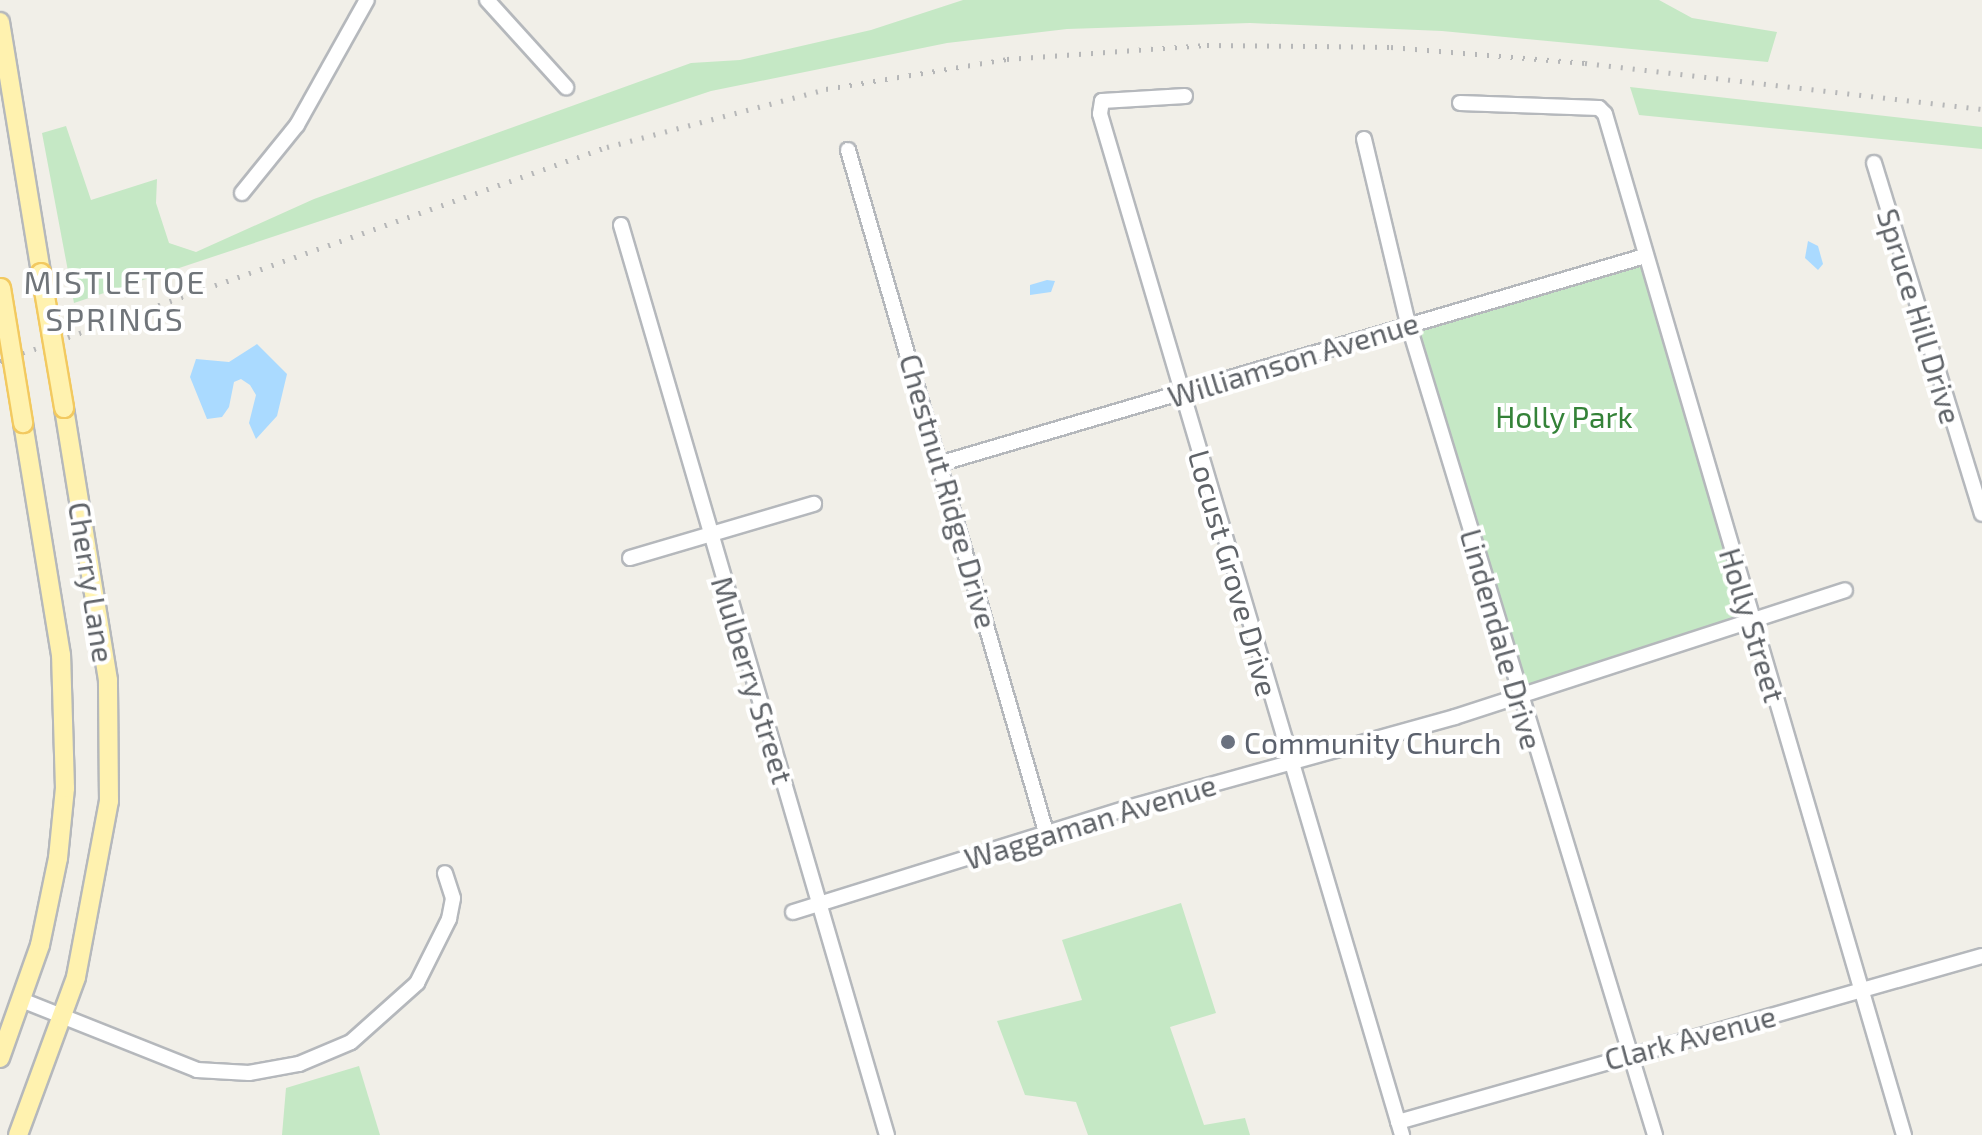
<!DOCTYPE html>
<style>
body{margin:0}
#map{position:relative;width:1982px;height:1135px;overflow:hidden;background:#f1efe8;font-family:"Exo 2",sans-serif}
div>[style]{position:absolute}
.green>*{inset:0;background:#c5e8c5;transform-origin:0 0}
.water>*{inset:0;background:#aadaff}
.roads{filter:drop-shadow(2px 0 #b5b8bc) drop-shadow(-2px 0 #b5b8bc) drop-shadow(0 2px #b5b8bc) drop-shadow(0 -2px #b5b8bc)}
.minor>*{height:14px;margin:-7px;padding:0 7px;transform-origin:7px;border-radius:7px;background:#fff}
.major>*{height:18px;margin:-9px;padding:0 9px;transform-origin:9px;border-radius:9px;background:#fff2af}
.rail>*{height:5px;margin-top:-2.5px;transform-origin:0;background:repeating-linear-gradient(90deg,#b6b7b8 0 2px,transparent 0 12px)}
.bridges{filter:drop-shadow(2px 0 #f2c960) drop-shadow(-2px 0 #f2c960) drop-shadow(0 2px #f2c960) drop-shadow(0 -2px #f2c960)}
.major-bridge>*{height:18px;margin:-9px;padding:0 9px;transform-origin:9px;border-radius:9px;background:#fff2af}
.dots>*{width:22px;height:22px;translate:-50% -50%;box-sizing:border-box;border:4px solid #fff;border-radius:50%}
span{translate:-50% -50%;white-space:nowrap;text-align:center;line-height:1.15;-webkit-text-stroke:8px #fff;paint-order:stroke}
.street-label{font-size:30px;color:#5f6368}
.park-label{font-size:30px;color:#348238}
.worship-label{font-size:30px;color:#5b616d}
.left{translate:0 -50%;text-align:left}
.neighbourhood-label{font-size:32px;color:#70757a;letter-spacing:2px}
</style>
<div id="map">
<div class="green">
<div style="clip-path:polygon(963px 0,1659px 0,1692px 18px,1777px 32px,1768px 62px,1442px 31px,1250px 23px,1067px 29px,947px 43px,711px 91px,74px 303px,42px 133px,66px 126px,91px 200px,157px 179px,156px 203px,169px 243px,196px 252px,314px 199px,691px 63px,740px 60px,871px 30px)"></div>
<div style="clip-path:polygon(1630px 87px,1982px 127px,1982px 149px,1639px 115px)"></div>
<div style="left:1645px;top:256px;width:380px;height:246px;rotate:74deg"></div>
<div style="clip-path:polygon(1181px 903px,1216px 1013px,1170px 1027px,1204px 1125px,1245px 1118px,1250px 1135px,1088px 1135px,1076px 1102px,1025px 1095px,997px 1021px,1082px 1000px,1062px 940px)"></div>
<div style="clip-path:polygon(359px 1066px,380px 1135px,282px 1135px,286px 1088px)"></div>
</div>
<div class="water">
<div style="clip-path:polygon(1808px 241px,1818px 246px,1823px 264px,1818px 270px,1805px 258px)"></div>
<div style="clip-path:polygon(1047px 280px,1055px 281px,1051px 292px,1030px 295px,1030px 285px)"></div>
<div style="clip-path:polygon(257px 344px,287px 374px,277px 416px,256px 439px,249px 423px,256px 395px,250px 385px,241px 379px,234px 382px,229px 407px,222px 417px,207px 419px,190px 377px,196px 359px,229px 362px)"></div>
</div>
<div class="roads">
<div class="minor">
<div style="left:487px;top:0;width:118px;rotate:47.8deg"></div>
<div style="left:1185px;top:96px;width:83px;rotate:176.6deg"></div>
<div style="left:1102px;top:101px;width:13px;rotate:99deg"></div>
<div style="left:1100px;top:114px;width:1065px;rotate:73.52deg"></div>
<div style="left:1460px;top:103px;width:139px;rotate:2.1deg"></div>
<div style="left:1599px;top:108px;width:8px;rotate:45deg"></div>
<div style="left:1605px;top:114px;width:1064px;rotate:73.68deg"></div>
<div style="left:1364px;top:139px;width:189px;rotate:76.6deg"></div>
<div style="left:1408px;top:323px;width:849px;rotate:73.08deg"></div>
<div style="left:848px;top:150px;width:710px;rotate:73.81deg"></div>
<div style="left:1874px;top:163px;width:367px;rotate:72.9deg"></div>
<div style="left:242px;top:193px;width:87px;rotate:-51deg"></div>
<div style="left:297px;top:125px;width:143px;rotate:-60.8deg"></div>
<div style="left:621px;top:225px;width:948px;rotate:73.71deg"></div>
<div style="left:942px;top:463px;width:733px;rotate:-16.41deg"></div>
<div style="left:630px;top:558px;width:192px;rotate:-16.4deg"></div>
<div style="left:793px;top:912px;width:350px;rotate:-17.3deg"></div>
<div style="left:1127px;top:808px;width:340px;rotate:-15.5deg"></div>
<div style="left:1455px;top:717px;width:410px;rotate:-18deg"></div>
<div style="left:24px;top:1001px;width:186px;rotate:21.7deg"></div>
<div style="left:197px;top:1070px;width:52px;rotate:3.3deg"></div>
<div style="left:249px;top:1073px;width:51px;rotate:-10.2deg"></div>
<div style="left:299px;top:1064px;width:56px;rotate:-22.9deg"></div>
<div style="left:351px;top:1042px;width:89px;rotate:-41.8deg"></div>
<div style="left:417px;top:983px;width:72px;rotate:-63.4deg"></div>
<div style="left:449px;top:919px;width:21px;rotate:-79deg"></div>
<div style="left:453px;top:898px;width:26px;rotate:-108deg"></div>
<div style="left:1398px;top:1122px;width:607px;rotate:-15.87deg"></div>
</div>
<div class="major">
<div style="left:0;top:22px;width:254px;rotate:80.7deg"></div>
<div style="left:0;top:1058px;width:120px;rotate:-70.5deg"></div>
<div style="left:40px;top:945px;width:89px;rotate:-78.3deg"></div>
<div style="left:58px;top:858px;width:70px;rotate:-84.3deg"></div>
<div style="left:65px;top:788px;width:133px;rotate:-91.7deg"></div>
<div style="left:61px;top:655px;width:235px;rotate:-99.3deg"></div>
<div style="left:18px;top:1135px;width:168px;rotate:-69.8deg"></div>
<div style="left:76px;top:977px;width:179px;rotate:-79.4deg"></div>
<div style="left:109px;top:801px;width:121px;rotate:-90.5deg"></div>
<div style="left:108px;top:680px;width:276px;rotate:-99.2deg"></div>
</div>
</div>
<div class="rail">
<div style="left:0;top:361px;width:644px;rotate:-19.42deg"></div>
<div style="left:607px;top:147px;width:227px;rotate:-14.8deg"></div>
<div style="left:826px;top:89px;width:183px;rotate:-9.4deg"></div>
<div style="left:1007px;top:59px;width:200px;rotate:-4deg"></div>
<div style="left:1207px;top:45px;width:184px;rotate:0.6deg"></div>
<div style="left:1391px;top:47px;width:195px;rotate:4.7deg"></div>
<div style="left:1585px;top:63px;width:400px;rotate:6.6deg"></div>
</div>
<div class="bridges">
<div class="major-bridge">
<div style="left:41px;top:273px;width:137px;rotate:80.3deg"></div>
<div style="left:1px;top:288px;width:137px;rotate:80.7deg"></div>
</div>
</div>
<div class="dots">
<div style="left:1228px;top:742px;background:#6b7280"></div>
</div>
<div class="street-label">
<span style="left:1920px;top:316px;rotate:73deg">Spruce Hill Drive</span>
<span style="left:1293px;top:359px;rotate:-17deg">Williamson Avenue</span>
<span style="left:949px;top:491px;rotate:74deg">Chestnut Ridge Drive</span>
<span style="left:1234px;top:573px;rotate:74deg">Locust Grove Drive</span>
<span style="left:92px;top:582px;rotate:81deg">Cherry Lane</span>
<span style="left:1753px;top:625px;rotate:73deg">Holly Street</span>
<span style="left:1502px;top:639px;rotate:74deg">Lindendale Drive</span>
<span style="left:753px;top:680px;rotate:73deg">Mulberry Street</span>
<span style="left:1090px;top:821px;rotate:-17deg">Waggaman Avenue</span>
<span style="left:1690px;top:1037px;rotate:-15deg">Clark Avenue</span>
</div>
<div class="park-label">
<span style="left:1564px;top:416px">Holly Park</span>
</div>
<div class="worship-label">
<span class="left" style="left:1244px;top:742px">Community Church</span>
</div>
<div class="neighbourhood-label">
<span style="left:115px;top:300px">MISTLETOE<br>SPRINGS</span>
</div>
</div>
